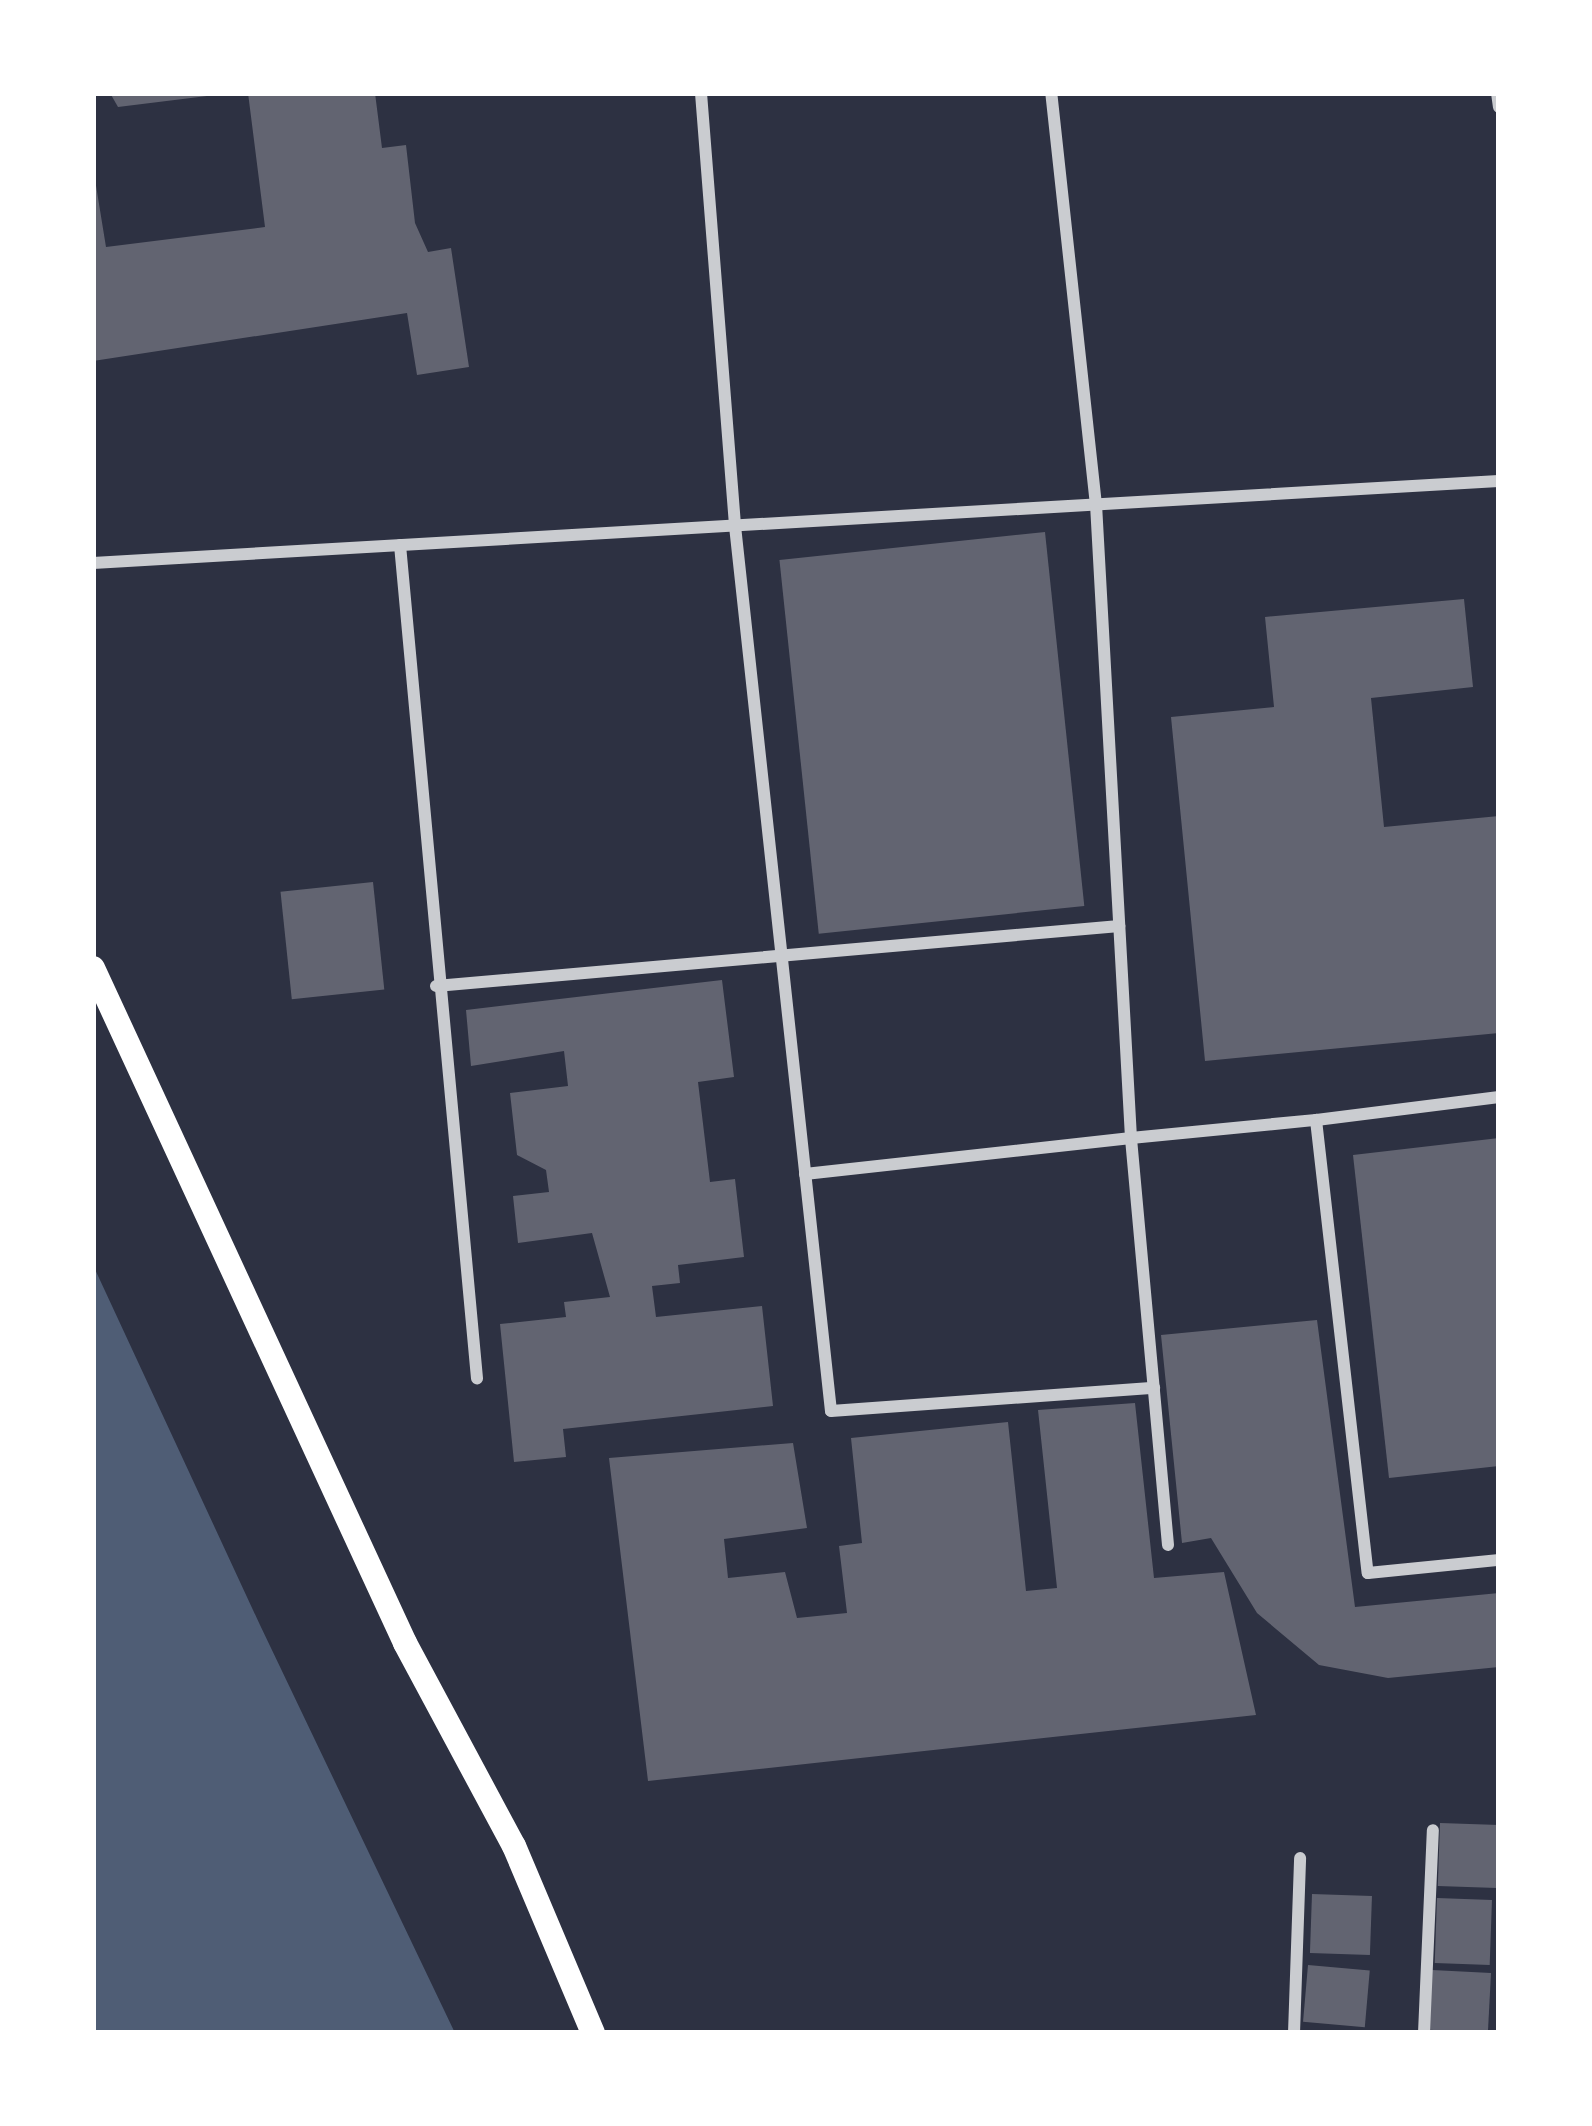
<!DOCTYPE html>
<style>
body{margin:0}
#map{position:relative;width:1592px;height:2126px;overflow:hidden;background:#2d3142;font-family:Montserrat,sans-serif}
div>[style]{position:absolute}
.water>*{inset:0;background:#4f5d75}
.building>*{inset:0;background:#626471;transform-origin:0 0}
.minor>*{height:12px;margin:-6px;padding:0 6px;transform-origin:6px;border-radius:6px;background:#caccd0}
.secondary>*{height:24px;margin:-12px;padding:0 12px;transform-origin:12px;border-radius:12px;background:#fff}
span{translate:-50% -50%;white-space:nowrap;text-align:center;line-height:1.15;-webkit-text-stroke:9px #fff;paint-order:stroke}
.frame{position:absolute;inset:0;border:96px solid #fff;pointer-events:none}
</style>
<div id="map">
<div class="water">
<div style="clip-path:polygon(93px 1265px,260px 1625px,455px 2033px,93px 2033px)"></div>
</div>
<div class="building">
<div style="clip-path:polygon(110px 93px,207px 93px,207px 96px,118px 107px)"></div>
<div style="clip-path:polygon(248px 93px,375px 93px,382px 148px,406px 145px,415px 223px,428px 252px,451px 248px,469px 367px,417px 375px,407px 313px,93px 361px,93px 167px,106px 247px,265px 227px)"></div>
<div style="left:1045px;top:532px;width:376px;height:267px;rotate:84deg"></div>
<div style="clip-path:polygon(1464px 599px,1473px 687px,1371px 698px,1384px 827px,1499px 816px,1499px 1033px,1205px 1061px,1171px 717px,1274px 707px,1265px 617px)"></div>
<div style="left:373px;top:882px;width:108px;height:93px;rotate:84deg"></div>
<div style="clip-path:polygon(722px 980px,734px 1077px,698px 1082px,710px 1182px,735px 1179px,744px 1257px,678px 1265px,680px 1283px,652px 1286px,656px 1317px,762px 1306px,773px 1406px,563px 1429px,566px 1457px,514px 1462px,500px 1324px,566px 1317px,564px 1302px,610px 1297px,592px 1233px,518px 1243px,513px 1196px,549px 1192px,546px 1170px,517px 1155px,510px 1093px,568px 1086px,564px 1051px,471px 1066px,466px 1010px)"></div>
<div style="clip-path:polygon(1499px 1138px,1499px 1466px,1389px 1478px,1353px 1155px)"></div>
<div style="clip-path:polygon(1317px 1320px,1355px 1607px,1499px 1593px,1499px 1667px,1388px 1678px,1319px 1665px,1257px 1613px,1211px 1538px,1182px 1543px,1161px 1335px)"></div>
<div style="clip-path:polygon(1135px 1403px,1154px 1578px,1224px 1572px,1256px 1715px,648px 1781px,609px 1458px,793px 1443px,807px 1528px,724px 1539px,728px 1578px,785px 1572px,797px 1618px,847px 1613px,839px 1546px,862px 1543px,851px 1438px,1008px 1422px,1026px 1591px,1057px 1588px,1038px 1410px)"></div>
<div style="left:1440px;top:1823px;width:59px;height:63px;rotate:2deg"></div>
<div style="left:1312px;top:1894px;width:60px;height:59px;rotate:2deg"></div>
<div style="left:1437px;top:1898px;width:55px;height:65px;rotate:2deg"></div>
<div style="left:1308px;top:1965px;width:62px;height:57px;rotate:5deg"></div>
<div style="left:1491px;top:1973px;width:60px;height:59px;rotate:93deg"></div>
</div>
<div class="minor">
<div style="left:701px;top:93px;width:434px;rotate:85.5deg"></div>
<div style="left:735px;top:526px;width:890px;rotate:83.81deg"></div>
<div style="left:831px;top:1411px;width:324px;rotate:-4.1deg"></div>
<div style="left:1497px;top:93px;width:14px;rotate:82deg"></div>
<div style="left:400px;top:545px;width:837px;rotate:84.72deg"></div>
<div style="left:93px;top:563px;width:1408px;rotate:-3.34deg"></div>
<div style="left:436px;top:986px;width:686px;rotate:-5.02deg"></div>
<div style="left:1499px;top:1097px;width:184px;rotate:172.8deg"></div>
<div style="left:1316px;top:1120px;width:456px;rotate:83.5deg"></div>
<div style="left:1368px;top:1573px;width:132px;rotate:-5.7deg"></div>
<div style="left:805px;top:1174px;width:328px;rotate:-6.3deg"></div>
<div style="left:1131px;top:1138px;width:634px;rotate:-93.16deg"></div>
<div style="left:1096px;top:505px;width:414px;rotate:-96.2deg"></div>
<div style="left:1168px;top:1545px;width:409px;rotate:-95.2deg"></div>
<div style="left:1131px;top:1138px;width:186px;rotate:-5.6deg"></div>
<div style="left:1294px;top:2033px;width:175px;rotate:-88deg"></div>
<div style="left:1424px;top:2033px;width:203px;rotate:-87.5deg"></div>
</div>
<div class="secondary">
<div style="left:93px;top:968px;width:744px;rotate:65.19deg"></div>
<div style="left:405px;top:1643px;width:230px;rotate:61.8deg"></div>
<div style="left:514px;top:1846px;width:203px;rotate:67.1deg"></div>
</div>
<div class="frame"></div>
</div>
